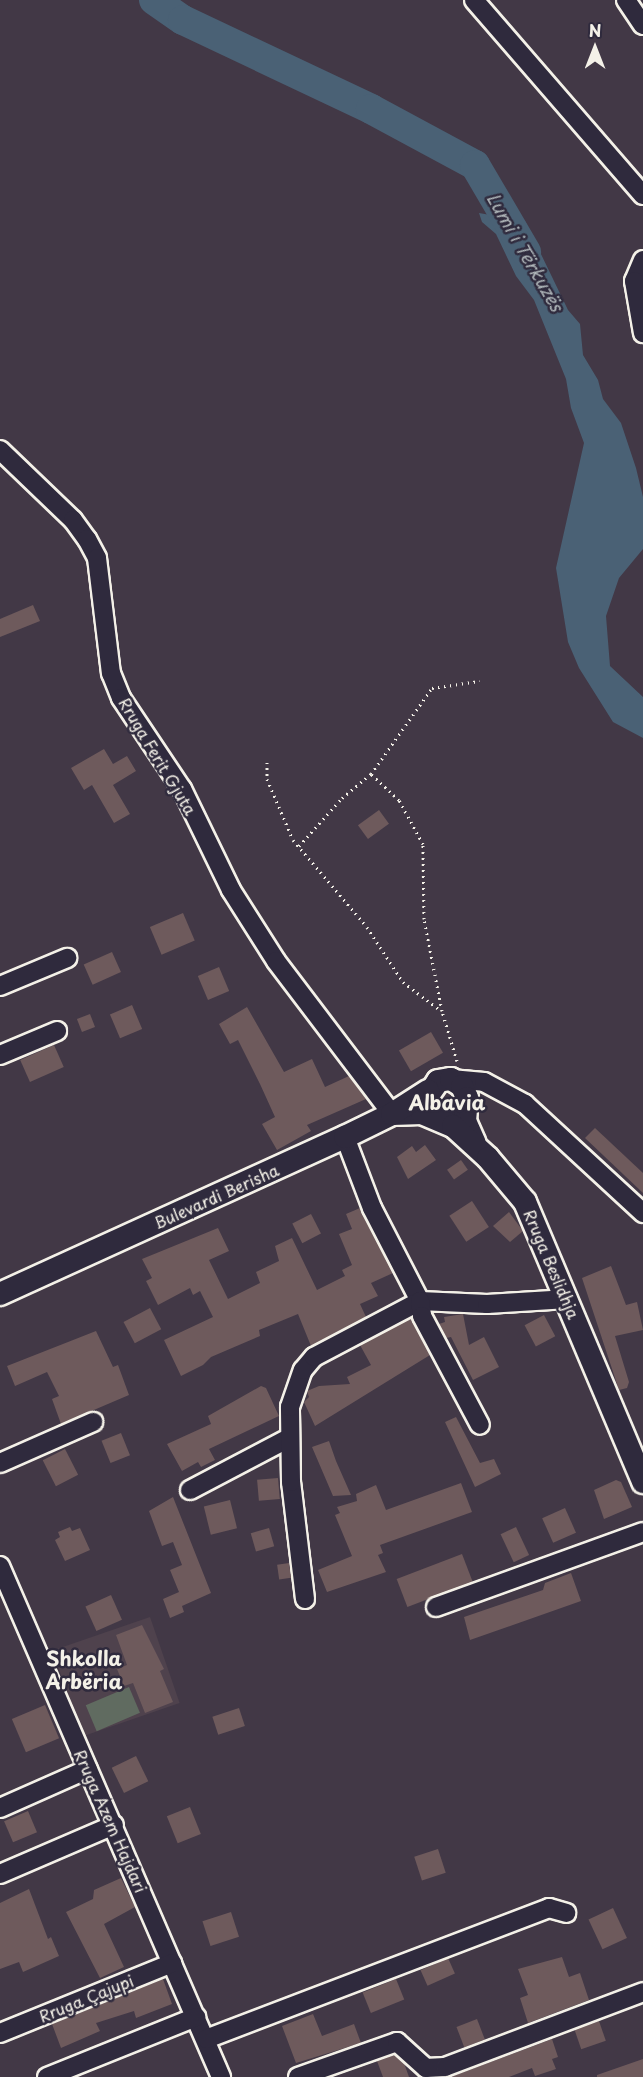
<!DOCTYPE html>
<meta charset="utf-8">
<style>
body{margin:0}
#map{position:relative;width:643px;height:2077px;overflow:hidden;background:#423846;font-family:"Playpen Sans",sans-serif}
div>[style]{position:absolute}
.built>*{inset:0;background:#4f424d;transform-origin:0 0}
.green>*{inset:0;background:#606b60;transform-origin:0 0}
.water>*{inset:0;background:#4a6175}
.river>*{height:30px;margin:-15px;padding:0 15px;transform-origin:15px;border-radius:15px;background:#4a6175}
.building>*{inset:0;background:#6e5a5c;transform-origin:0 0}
.path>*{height:3px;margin-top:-1.5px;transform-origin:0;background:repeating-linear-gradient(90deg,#f4f1e8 0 1.5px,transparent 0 6px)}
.roads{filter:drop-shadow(2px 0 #f4f1e8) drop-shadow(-2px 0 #f4f1e8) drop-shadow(0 2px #f4f1e8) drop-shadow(0 -2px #f4f1e8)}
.minor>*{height:18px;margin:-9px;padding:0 9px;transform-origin:9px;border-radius:9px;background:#2f2a3d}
.major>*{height:22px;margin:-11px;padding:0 11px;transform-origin:11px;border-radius:11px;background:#2f2a3d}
span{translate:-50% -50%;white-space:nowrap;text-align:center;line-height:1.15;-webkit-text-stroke:5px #2f2a3d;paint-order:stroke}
.street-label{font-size:16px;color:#f4f1e8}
.water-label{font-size:18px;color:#b0b7ba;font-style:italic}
.quarter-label{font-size:20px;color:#f4f1e8;font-weight:700}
.north{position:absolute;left:565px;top:18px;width:60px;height:60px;-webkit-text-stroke:4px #2f2a3d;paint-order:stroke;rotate:0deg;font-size:16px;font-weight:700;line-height:24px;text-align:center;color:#f4f1e8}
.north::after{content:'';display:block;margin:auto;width:21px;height:27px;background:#f4f1e8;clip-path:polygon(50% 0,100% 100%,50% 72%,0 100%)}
</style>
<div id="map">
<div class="built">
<div style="left:150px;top:1617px;width:91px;height:103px;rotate:71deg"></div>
</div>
<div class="green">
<div style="left:129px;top:1687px;width:28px;height:47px;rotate:67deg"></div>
</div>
<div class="water">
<div style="clip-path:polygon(479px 213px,525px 221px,568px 310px,580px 324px,583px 355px,598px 380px,603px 399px,621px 423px,636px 468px,643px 497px,643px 549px,619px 578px,606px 616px,610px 666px,643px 697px,643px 738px,613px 722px,579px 668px,568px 642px,556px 568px,584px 443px,571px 408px,566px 379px,534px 300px,516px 276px,496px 234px,482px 222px)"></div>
</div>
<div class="river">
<div style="left:154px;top:0;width:35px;rotate:35deg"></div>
<div style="left:183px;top:20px;width:208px;rotate:25.3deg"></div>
<div style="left:371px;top:109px;width:118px;rotate:28.3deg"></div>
<div style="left:475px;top:165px;width:101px;rotate:59.6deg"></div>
</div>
<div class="building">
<div style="clip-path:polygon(33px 605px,40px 621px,0 637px,0 619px)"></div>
<div style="clip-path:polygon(104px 749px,113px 764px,127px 756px,136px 771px,113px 785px,130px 814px,114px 823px,92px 785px,84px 790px,71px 768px)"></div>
<div style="left:379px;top:810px;width:17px;height:26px;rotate:54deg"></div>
<div style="left:183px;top:913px;width:30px;height:36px;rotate:67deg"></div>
<div style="left:112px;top:952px;width:22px;height:31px;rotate:66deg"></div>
<div style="left:219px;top:967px;width:26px;height:23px;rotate:67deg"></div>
<div style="left:132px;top:1005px;width:26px;height:24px;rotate:67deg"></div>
<div style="clip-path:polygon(247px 1007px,284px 1072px,312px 1059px,325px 1087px,349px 1076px,366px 1099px,307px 1125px,311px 1131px,277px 1150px,262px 1124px,275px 1117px,260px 1084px,238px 1040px,230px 1044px,219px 1024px)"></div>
<div style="left:90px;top:1014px;width:14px;height:14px;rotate:69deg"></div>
<div style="left:431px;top:1032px;width:24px;height:37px;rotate:60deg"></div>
<div style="left:54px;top:1045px;width:24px;height:37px;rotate:66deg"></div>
<div style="clip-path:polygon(595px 1128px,643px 1173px,643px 1193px,585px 1138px)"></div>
<div style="clip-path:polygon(425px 1145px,436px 1160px,408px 1179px,397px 1157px,412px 1146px,416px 1152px)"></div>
<div style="left:461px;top:1160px;width:12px;height:17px;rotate:55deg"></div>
<div style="left:472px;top:1201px;width:31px;height:27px;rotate:57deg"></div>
<div style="clip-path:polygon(360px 1208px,393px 1273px,371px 1283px,378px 1296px,360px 1304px,366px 1317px,311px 1346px,298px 1314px,259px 1330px,260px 1336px,211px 1357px,203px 1365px,181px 1376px,164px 1340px,213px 1317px,200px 1291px,193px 1295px,190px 1288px,158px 1305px,146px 1281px,152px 1278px,142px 1259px,218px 1228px,229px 1251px,209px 1260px,228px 1299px,260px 1283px,256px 1272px,279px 1261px,275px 1246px,292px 1238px,317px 1290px,345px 1276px,342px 1270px,352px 1265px,339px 1234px,352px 1229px,346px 1214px)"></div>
<div style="clip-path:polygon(509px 1212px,523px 1231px,510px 1242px,493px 1226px)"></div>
<div style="left:311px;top:1214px;width:22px;height:21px;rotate:63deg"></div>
<div style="clip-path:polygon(611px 1266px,626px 1305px,637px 1302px,643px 1330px,615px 1336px,629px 1382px,627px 1388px,619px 1390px,582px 1278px)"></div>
<div style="left:150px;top:1308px;width:24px;height:30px;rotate:62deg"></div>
<div style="clip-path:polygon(463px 1314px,469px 1345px,484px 1337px,499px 1367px,473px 1380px,451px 1337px,446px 1338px,439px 1324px,445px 1322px,444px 1317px)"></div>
<div style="left:544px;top:1315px;width:24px;height:22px;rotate:62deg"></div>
<div style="clip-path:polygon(411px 1318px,430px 1355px,315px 1426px,304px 1402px,309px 1397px,307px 1391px,319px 1386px,350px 1384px,347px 1377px,371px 1365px,360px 1345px)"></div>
<div style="clip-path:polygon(96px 1331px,113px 1367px,118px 1365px,129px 1395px,61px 1424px,52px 1399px,59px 1396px,47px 1372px,15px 1386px,7px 1366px)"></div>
<div style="clip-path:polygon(261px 1386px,266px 1388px,279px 1416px,209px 1449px,215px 1460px,201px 1467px,198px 1462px,182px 1471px,167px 1444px,211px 1424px,208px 1416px)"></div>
<div style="clip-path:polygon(456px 1417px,480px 1463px,494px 1459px,501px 1474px,475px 1487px,445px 1422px)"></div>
<div style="left:121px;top:1433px;width:24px;height:21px;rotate:68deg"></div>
<div style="clip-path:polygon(329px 1441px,336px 1461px,351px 1495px,333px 1496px,312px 1447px)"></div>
<div style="left:65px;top:1449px;width:29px;height:25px;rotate:63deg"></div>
<div style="left:278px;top:1478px;width:21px;height:21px;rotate:85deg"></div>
<div style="clip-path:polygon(616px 1480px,621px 1482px,632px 1507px,604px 1519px,594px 1490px)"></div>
<div style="clip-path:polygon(461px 1483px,472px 1512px,380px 1545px,383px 1553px,378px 1555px,386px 1572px,327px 1592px,318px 1570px,352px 1556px,335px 1515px,340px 1513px,337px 1507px,357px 1501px,356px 1494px,376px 1485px,386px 1510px)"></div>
<div style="clip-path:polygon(173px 1497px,211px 1593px,182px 1606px,184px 1612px,170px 1618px,163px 1599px,179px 1592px,170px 1570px,182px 1565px,173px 1542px,162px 1546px,149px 1511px)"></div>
<div style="left:230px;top:1500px;width:29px;height:27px;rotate:76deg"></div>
<div style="left:565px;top:1508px;width:27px;height:25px;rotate:66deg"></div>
<div style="clip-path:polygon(70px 1527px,72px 1531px,80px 1528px,90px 1550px,65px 1561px,55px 1540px,60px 1537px,58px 1532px)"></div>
<div style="left:516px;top:1527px;width:31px;height:17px;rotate:65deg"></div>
<div style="left:269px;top:1528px;width:19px;height:19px;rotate:74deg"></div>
<div style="left:462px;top:1554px;width:30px;height:70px;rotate:69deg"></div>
<div style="left:289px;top:1563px;width:15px;height:12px;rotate:82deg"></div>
<div style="clip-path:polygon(571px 1573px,581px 1601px,470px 1640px,464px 1617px,543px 1590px,545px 1583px)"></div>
<div style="left:111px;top:1595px;width:27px;height:28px;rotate:66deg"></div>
<div style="clip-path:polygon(142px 1625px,164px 1669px,160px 1671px,173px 1702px,145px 1713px,133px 1683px,124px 1686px,117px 1669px,127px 1665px,116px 1635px)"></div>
<div style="left:45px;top:1705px;width:36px;height:36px;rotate:67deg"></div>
<div style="left:239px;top:1708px;width:19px;height:28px;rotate:72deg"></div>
<div style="left:136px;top:1756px;width:28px;height:27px;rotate:64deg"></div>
<div style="left:190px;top:1807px;width:29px;height:25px;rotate:68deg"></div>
<div style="left:28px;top:1811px;width:23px;height:26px;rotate:67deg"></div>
<div style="left:438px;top:1849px;width:25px;height:25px;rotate:72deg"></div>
<div style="clip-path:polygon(121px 1878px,135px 1907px,104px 1924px,124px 1967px,100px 1978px,66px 1912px,93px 1899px,94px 1890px)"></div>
<div style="clip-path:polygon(29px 1889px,48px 1939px,51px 1937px,59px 1956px,23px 1972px,19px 1962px,0 1969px,0 1903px)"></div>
<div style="left:613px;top:1908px;width:33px;height:27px;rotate:65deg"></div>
<div style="left:231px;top:1912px;width:26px;height:30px;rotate:72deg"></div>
<div style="clip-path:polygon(562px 1957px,569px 1977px,580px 1973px,589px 2000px,528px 2023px,520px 1998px,528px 1995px,518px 1969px)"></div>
<div style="left:448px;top:1958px;width:17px;height:30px;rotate:66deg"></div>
<div style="clip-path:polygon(163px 1979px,172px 2004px,136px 2018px,134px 2011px,96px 2023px,100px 2031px,61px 2048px,52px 2024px)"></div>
<div style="left:396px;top:1979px;width:22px;height:36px;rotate:68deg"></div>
<div style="clip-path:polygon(313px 2014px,322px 2036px,354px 2024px,361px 2043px,296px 2063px,282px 2026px)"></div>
<div style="left:477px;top:2019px;width:22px;height:22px;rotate:69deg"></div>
<div style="left:599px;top:2021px;width:21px;height:26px;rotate:71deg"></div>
<div style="clip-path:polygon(552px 2039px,558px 2057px,552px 2059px,556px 2069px,535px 2076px,532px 2068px,509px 2077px,450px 2077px)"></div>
<div style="clip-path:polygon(394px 2055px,404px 2063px,409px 2077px,383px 2077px,377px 2061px)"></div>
<div style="clip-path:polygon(643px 2059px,643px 2077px,597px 2077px,597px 2075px)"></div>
</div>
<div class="path">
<div style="left:267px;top:762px;width:17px;rotate:90deg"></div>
<div style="left:267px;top:779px;width:66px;rotate:66.9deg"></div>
<div style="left:293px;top:840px;width:114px;rotate:49.6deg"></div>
<div style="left:367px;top:927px;width:66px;rotate:56.8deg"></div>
<div style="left:403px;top:982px;width:46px;rotate:37.1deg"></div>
<div style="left:299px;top:846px;width:64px;rotate:-48.1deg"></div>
<div style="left:342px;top:798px;width:38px;rotate:-40deg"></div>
<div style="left:457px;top:1061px;width:52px;rotate:-106.7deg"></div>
<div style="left:442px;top:1011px;width:94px;rotate:-101.1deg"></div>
<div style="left:424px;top:919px;width:75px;rotate:-90.8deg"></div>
<div style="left:423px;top:844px;width:50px;rotate:-118.6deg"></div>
<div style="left:399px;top:800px;width:38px;rotate:-137deg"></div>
<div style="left:371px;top:774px;width:105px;rotate:-54.7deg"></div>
<div style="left:432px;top:688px;width:48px;rotate:-8.5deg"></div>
</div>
<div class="roads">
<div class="minor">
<div style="left:474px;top:0;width:258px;rotate:49.1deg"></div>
<div style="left:626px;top:0;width:30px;rotate:56deg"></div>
<div style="left:643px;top:260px;width:23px;rotate:113deg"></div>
<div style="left:634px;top:281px;width:53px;rotate:80.2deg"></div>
<div style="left:0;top:450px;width:101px;rotate:43.8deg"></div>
<div style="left:73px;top:520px;width:24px;rotate:54deg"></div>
<div style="left:87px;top:539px;width:21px;rotate:62deg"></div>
<div style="left:97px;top:558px;width:116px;rotate:83.1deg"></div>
<div style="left:111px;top:673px;width:27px;rotate:68deg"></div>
<div style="left:121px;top:698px;width:110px;rotate:56.2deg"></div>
<div style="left:182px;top:789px;width:112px;rotate:64.1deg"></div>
<div style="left:231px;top:890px;width:84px;rotate:57.6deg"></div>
<div style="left:276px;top:961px;width:192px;rotate:52.8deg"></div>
<div style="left:0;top:986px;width:73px;rotate:-22.7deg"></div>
<div style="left:0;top:1055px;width:62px;rotate:-22.8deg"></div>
<div style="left:451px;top:1079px;width:33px;rotate:5deg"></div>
<div style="left:484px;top:1082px;width:47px;rotate:28.2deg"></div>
<div style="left:525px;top:1104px;width:161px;rotate:42.7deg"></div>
<div style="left:345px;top:1137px;width:76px;rotate:69.2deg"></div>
<div style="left:372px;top:1208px;width:105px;rotate:62.7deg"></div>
<div style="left:420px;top:1301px;width:67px;rotate:2.6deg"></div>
<div style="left:487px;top:1304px;width:81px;rotate:-3.5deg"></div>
<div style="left:0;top:1463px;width:102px;rotate:-23.8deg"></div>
<div style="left:190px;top:1490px;width:112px;rotate:-27.7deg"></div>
<div style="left:0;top:1566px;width:557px;rotate:66.61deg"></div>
<div style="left:305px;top:1599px;width:118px;rotate:-96.8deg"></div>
<div style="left:291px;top:1482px;width:75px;rotate:-90.8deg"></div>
<div style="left:290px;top:1407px;width:39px;rotate:-71deg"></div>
<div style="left:303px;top:1370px;width:17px;rotate:-50deg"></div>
<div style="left:314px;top:1357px;width:120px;rotate:-27.8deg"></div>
<div style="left:420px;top:1301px;width:15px;rotate:82deg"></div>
<div style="left:422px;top:1316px;width:123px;rotate:62deg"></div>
<div style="left:436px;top:1607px;width:220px;rotate:-19.9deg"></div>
<div style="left:0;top:1808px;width:96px;rotate:-23.9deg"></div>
<div style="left:0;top:1874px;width:124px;rotate:-23.3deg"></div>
<div style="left:0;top:2033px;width:186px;rotate:-22.1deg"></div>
<div style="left:206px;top:2039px;width:367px;rotate:-20.9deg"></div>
<div style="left:549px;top:1908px;width:18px;rotate:16deg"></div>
<div style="left:47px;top:2077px;width:161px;rotate:-21.9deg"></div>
<div style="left:298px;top:2077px;width:105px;rotate:-19.5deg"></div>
<div style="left:397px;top:2042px;width:39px;rotate:42deg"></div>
<div style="left:426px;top:2068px;width:19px;rotate:-3deg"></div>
<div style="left:445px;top:2067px;width:212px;rotate:-20.7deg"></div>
</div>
<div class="major">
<div style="left:466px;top:1105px;width:12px;rotate:125deg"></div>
<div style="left:459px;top:1115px;width:14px;rotate:163deg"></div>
<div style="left:446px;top:1119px;width:13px;rotate:-162deg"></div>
<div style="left:434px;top:1115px;width:19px;rotate:-111deg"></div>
<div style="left:427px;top:1097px;width:19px;rotate:-55deg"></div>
<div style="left:438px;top:1081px;width:13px;rotate:-9deg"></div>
<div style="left:451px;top:1079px;width:13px;rotate:32deg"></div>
<div style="left:462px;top:1086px;width:13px;rotate:67deg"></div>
<div style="left:467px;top:1098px;width:23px;rotate:95deg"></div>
<div style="left:465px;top:1121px;width:24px;rotate:66deg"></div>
<div style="left:392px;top:1114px;width:30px;rotate:-2deg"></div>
<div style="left:422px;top:1113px;width:34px;rotate:23deg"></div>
<div style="left:453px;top:1126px;width:47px;rotate:42.4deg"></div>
<div style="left:488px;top:1158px;width:57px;rotate:49.9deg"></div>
<div style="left:525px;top:1202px;width:304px;rotate:67.1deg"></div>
<div style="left:0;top:1294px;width:379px;rotate:-24.5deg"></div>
<div style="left:345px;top:1137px;width:52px;rotate:-26.1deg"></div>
<div style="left:392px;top:1114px;width:43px;rotate:-32.6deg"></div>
</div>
</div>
<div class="street-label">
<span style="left:158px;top:756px;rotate:59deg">Rruga Ferit Gjuta</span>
<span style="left:216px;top:1196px;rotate:-24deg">Bulevardi Berisha</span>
<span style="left:552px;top:1264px;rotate:67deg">Rruga Beslidhja</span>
<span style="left:111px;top:1821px;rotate:66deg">Rruga Azem Hajdari</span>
<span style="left:86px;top:1998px;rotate:-22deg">Rruga Çajupi</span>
</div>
<div class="water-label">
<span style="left:525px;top:252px;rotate:60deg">Lumi i Tërkuzës</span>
</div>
<div class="quarter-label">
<span style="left:447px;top:1102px">Albavia</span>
<span style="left:84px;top:1670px">Shkolla<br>Arbëria</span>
</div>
<div class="north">N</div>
</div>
